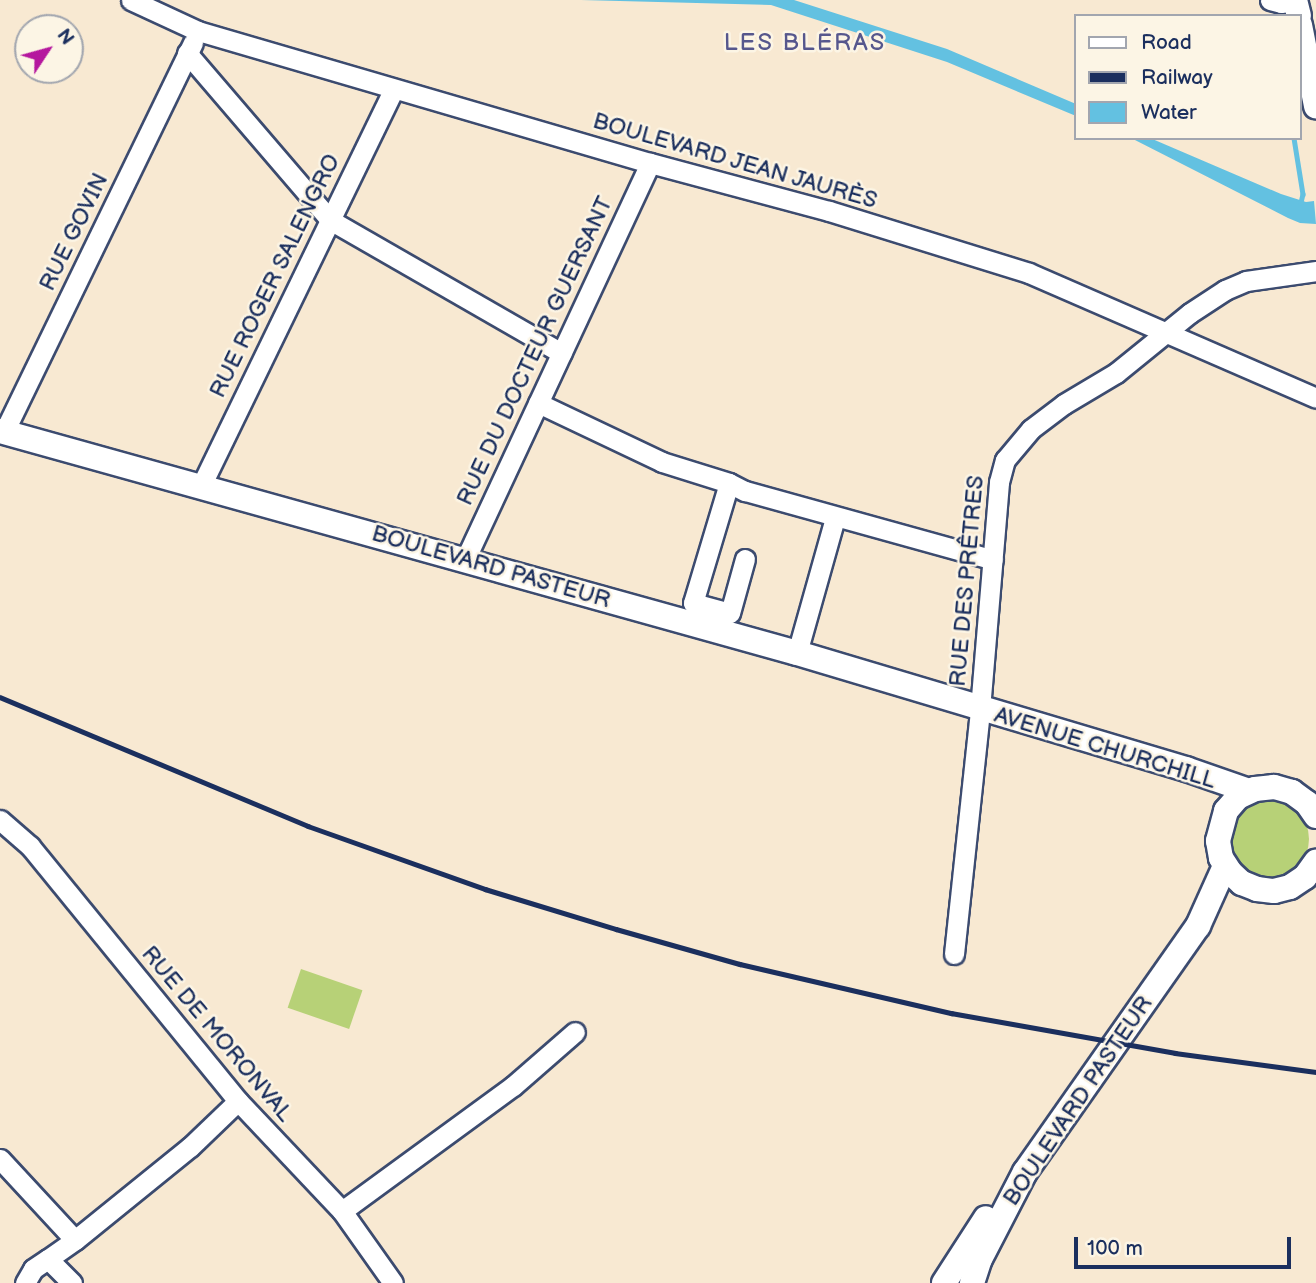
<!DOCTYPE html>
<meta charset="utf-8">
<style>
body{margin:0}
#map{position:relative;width:1316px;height:1283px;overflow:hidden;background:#f8e9d2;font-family:"Balsamiq Sans",sans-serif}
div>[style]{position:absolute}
.green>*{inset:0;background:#b7d177;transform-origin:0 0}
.round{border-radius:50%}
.water>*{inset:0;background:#63c1e1}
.stream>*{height:4.5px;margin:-2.25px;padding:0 2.25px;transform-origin:2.25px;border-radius:2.25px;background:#63c1e1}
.roads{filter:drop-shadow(2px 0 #3c4b6f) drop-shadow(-2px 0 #3c4b6f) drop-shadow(0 2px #3c4b6f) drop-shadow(0 -2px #3c4b6f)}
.minor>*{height:19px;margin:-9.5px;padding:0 9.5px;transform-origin:9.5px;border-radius:9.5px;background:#fff}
.major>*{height:24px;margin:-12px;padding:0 12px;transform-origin:12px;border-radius:12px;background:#fff}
.rail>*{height:4.5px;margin:-2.25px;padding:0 2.25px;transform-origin:2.25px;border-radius:2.25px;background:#1b2f5e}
span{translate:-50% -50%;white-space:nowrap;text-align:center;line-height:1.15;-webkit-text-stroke:5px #fcf5e5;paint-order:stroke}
.street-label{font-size:23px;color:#1b2f5e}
.neighbourhood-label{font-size:24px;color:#56578d;letter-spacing:2px}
.legend{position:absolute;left:1074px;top:14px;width:228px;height:126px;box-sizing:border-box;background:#fcf5e5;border:2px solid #a2a6af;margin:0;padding:9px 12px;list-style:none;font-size:21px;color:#1b2f5e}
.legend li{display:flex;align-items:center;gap:14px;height:35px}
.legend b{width:35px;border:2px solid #a2a6af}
.north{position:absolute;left:14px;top:14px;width:70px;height:70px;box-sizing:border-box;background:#fcf5e5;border:2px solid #a2a6af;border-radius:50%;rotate:54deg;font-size:19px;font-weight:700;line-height:28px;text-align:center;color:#1b2f5e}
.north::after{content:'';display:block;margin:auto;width:24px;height:32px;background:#b5179e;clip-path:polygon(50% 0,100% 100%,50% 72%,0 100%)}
.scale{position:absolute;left:1074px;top:1237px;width:217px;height:32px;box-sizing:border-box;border:4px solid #1b2f5e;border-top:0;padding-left:9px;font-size:21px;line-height:24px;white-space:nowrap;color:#1b2f5e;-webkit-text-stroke:5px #fcf5e5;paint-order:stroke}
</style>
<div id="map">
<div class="green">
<div class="round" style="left:1229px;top:799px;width:80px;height:80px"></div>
<div style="left:301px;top:969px;width:65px;height:41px;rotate:19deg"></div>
</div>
<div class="water">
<div style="clip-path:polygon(581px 0,794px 0,947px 49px,1076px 104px,1076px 116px,947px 62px,771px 5px)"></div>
<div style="clip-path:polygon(1131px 138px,1150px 138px,1281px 194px,1306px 202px,1314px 201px,1316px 224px,1300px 223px,1288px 218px)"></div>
</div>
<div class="stream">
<div style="left:1276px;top:15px;width:1px;rotate:90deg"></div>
<div style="left:1294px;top:138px;width:57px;rotate:80.9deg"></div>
<div style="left:1303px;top:194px;width:9px;rotate:103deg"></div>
</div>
<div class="roads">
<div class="minor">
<div style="left:131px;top:0;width:74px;rotate:24.8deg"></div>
<div style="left:198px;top:31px;width:471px;rotate:16.3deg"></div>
<div style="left:650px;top:163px;width:185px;rotate:15deg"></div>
<div style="left:829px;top:211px;width:209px;rotate:17.2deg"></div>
<div style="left:1029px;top:273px;width:313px;rotate:23.5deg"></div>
<div style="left:1270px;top:0;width:11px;rotate:15deg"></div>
<div style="left:1281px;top:3px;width:15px;rotate:-8deg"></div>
<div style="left:187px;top:53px;width:220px;rotate:49.4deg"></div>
<div style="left:330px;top:220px;width:267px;rotate:29.9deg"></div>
<div style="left:538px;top:403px;width:137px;rotate:25.4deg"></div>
<div style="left:662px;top:462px;width:70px;rotate:17.4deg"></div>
<div style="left:729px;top:483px;width:18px;rotate:27deg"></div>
<div style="left:745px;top:491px;width:257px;rotate:15.5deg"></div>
<div style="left:4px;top:432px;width:433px;rotate:-64.1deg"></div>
<div style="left:729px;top:483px;width:125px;rotate:106.7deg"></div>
<div style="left:693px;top:603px;width:38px;rotate:15deg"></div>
<div style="left:730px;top:613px;width:56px;rotate:-74.5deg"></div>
<div style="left:201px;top:486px;width:441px;rotate:-64.1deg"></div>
<div style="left:465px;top:560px;width:438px;rotate:-65deg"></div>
<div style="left:797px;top:653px;width:140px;rotate:-74.3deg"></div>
<div style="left:0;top:820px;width:40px;rotate:41deg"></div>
<div style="left:30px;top:846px;width:329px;rotate:50.8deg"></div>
<div style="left:238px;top:1101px;width:151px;rotate:46.6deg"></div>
<div style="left:342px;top:1211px;width:88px;rotate:54.7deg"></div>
<div style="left:954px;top:954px;width:246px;rotate:-83.9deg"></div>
<div style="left:980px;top:709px;width:228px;rotate:-85.2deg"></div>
<div style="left:999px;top:482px;width:23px;rotate:-75deg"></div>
<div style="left:1005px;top:460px;width:40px;rotate:-50deg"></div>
<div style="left:1031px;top:429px;width:41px;rotate:-37.1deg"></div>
<div style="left:1064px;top:404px;width:61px;rotate:-30.8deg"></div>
<div style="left:1116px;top:373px;width:95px;rotate:-39deg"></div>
<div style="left:1190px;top:313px;width:42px;rotate:-33.3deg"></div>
<div style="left:1225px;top:290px;width:23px;rotate:-23deg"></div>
<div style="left:1246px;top:281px;width:71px;rotate:-8.1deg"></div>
<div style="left:0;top:1159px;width:110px;rotate:47.2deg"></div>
<div style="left:75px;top:1240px;width:148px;rotate:-39deg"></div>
<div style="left:190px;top:1147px;width:66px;rotate:-43.8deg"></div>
<div style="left:342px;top:1211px;width:212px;rotate:-36.2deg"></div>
<div style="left:513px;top:1086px;width:82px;rotate:-41.1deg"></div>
<div style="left:25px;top:1283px;width:16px;rotate:-60deg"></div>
<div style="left:33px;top:1269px;width:18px;rotate:-34deg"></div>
<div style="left:72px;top:1283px;width:34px;rotate:-135deg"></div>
<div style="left:48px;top:1259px;width:33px;rotate:-35deg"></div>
</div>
<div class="major">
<div style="left:1295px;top:0;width:16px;rotate:76deg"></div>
<div style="left:1300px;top:25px;width:83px;rotate:78.8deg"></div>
<div style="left:0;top:431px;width:827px;rotate:15.56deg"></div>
<div style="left:797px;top:653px;width:406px;rotate:16.6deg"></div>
<div style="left:1186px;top:769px;width:67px;rotate:19.2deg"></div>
<div style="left:1316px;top:816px;width:16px;rotate:-125deg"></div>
<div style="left:1307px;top:803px;width:19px;rotate:-144deg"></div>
<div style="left:1292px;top:792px;width:19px;rotate:-164deg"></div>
<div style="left:1274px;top:787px;width:19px;rotate:174deg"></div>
<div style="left:1255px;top:789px;width:19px;rotate:155deg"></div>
<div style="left:1238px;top:797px;width:18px;rotate:131deg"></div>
<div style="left:1226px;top:811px;width:31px;rotate:105deg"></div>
<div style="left:1218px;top:841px;width:17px;rotate:80deg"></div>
<div style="left:1221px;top:858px;width:17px;rotate:57deg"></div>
<div style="left:1230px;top:872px;width:16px;rotate:43deg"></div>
<div style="left:1242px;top:883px;width:16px;rotate:22deg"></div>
<div style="left:1257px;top:889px;width:17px;rotate:7deg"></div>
<div style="left:1274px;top:891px;width:16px;rotate:-14deg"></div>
<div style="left:1290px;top:887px;width:18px;rotate:-34deg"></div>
<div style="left:1305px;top:877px;width:19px;rotate:-54deg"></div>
<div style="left:944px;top:1283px;width:77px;rotate:-57.1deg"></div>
<div style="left:972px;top:1283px;width:25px;rotate:-72deg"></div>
<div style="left:980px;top:1259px;width:98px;rotate:-62.7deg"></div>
<div style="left:1025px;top:1172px;width:301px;rotate:-54.9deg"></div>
<div style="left:1198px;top:926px;width:66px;rotate:-65.8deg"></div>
</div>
</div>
<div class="rail">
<div style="left:0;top:697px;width:334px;rotate:22.7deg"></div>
<div style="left:308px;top:826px;width:188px;rotate:19.6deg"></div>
<div style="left:485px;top:889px;width:137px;rotate:17deg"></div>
<div style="left:616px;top:929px;width:129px;rotate:15.8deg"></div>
<div style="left:740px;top:964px;width:217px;rotate:13.1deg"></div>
<div style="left:951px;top:1013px;width:228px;rotate:10.1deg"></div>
<div style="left:1175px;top:1053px;width:142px;rotate:7.7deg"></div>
</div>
<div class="street-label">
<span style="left:735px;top:161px;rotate:16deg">BOULEVARD JEAN JAURÈS</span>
<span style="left:74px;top:232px;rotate:-64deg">RUE GOVIN</span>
<span style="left:275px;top:276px;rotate:-64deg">RUE ROGER SALENGRO</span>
<span style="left:535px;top:351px;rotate:-65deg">RUE DU DOCTEUR GUERSANT</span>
<span style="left:491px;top:567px;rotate:16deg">BOULEVARD PASTEUR</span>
<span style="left:967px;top:581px;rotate:-85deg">RUE DES PRÊTRES</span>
<span style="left:1105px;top:748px;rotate:17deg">AVENUE CHURCHILL</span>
<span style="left:217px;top:1034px;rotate:50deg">RUE DE MORONVAL</span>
<span style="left:1078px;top:1101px;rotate:-56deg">BOULEVARD PASTEUR</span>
</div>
<div class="neighbourhood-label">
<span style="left:805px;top:43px">LES BLÉRAS</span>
</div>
<ul class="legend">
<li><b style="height:9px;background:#fff"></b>Road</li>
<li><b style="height:9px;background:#1b2f5e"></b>Railway</li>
<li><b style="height:19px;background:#63c1e1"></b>Water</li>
</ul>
<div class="north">N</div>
<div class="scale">100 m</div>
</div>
